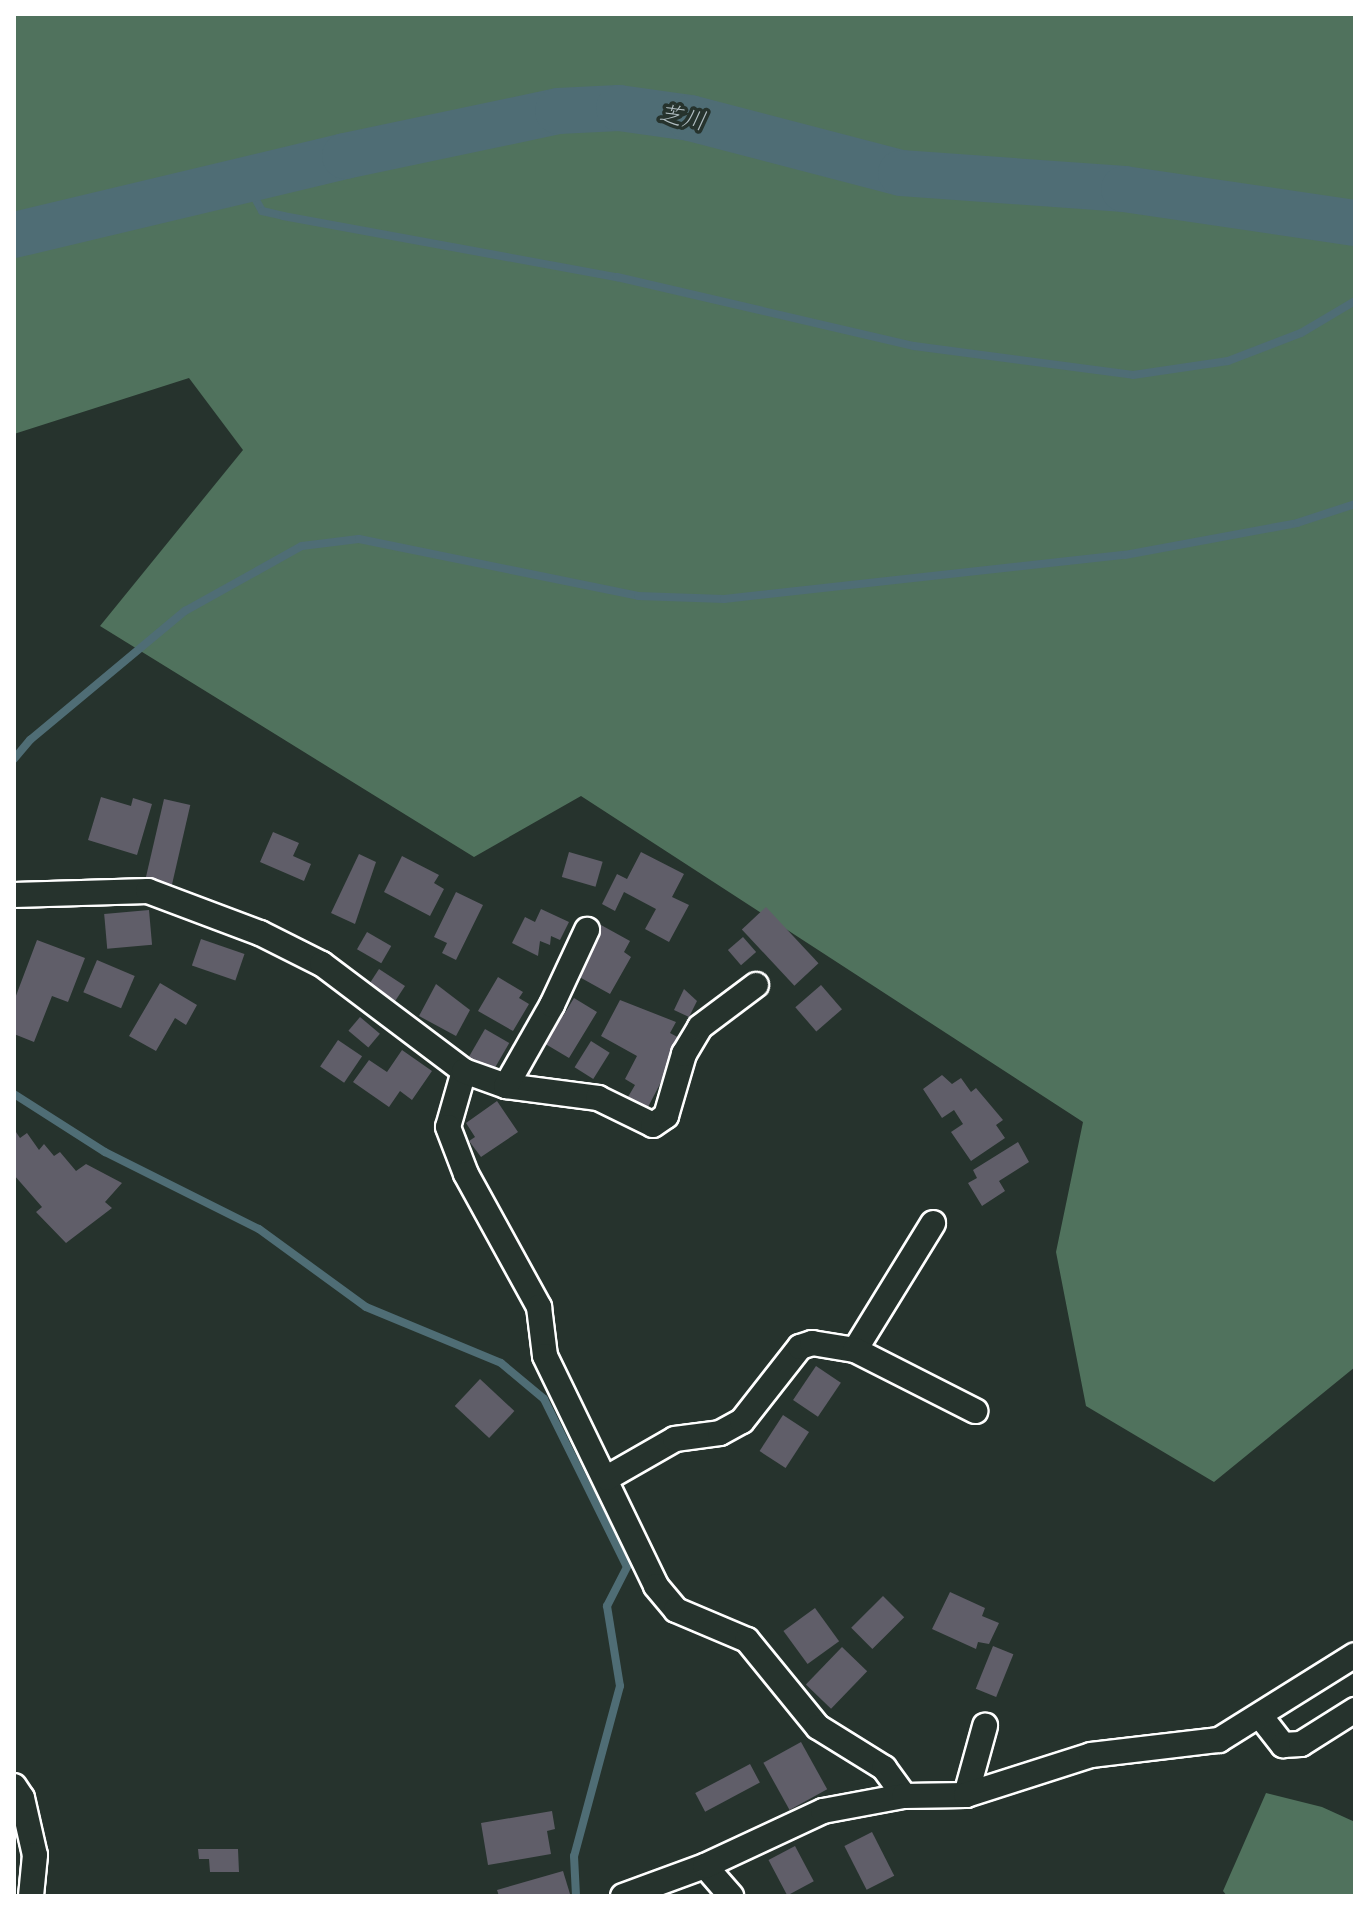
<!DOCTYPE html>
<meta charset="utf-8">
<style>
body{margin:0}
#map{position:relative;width:1369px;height:1910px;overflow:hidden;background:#26332d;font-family:"Balsamiq Sans","Klee One",sans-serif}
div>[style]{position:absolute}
.green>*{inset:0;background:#50725d}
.stream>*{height:8px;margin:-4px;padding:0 4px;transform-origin:4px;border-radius:4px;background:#4f6d75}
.river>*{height:46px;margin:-23px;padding:0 23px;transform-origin:23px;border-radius:23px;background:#4f6d75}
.building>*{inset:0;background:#605e69;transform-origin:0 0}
.roads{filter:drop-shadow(2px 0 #fff) drop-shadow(-2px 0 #fff) drop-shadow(0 2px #fff) drop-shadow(0 -2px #fff)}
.street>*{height:24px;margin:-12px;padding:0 12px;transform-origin:12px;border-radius:12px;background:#26332d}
span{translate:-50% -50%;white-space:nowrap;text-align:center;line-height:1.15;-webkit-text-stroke:7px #26332d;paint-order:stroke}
.water-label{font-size:24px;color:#b0bdc1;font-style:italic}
.frame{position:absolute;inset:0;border:16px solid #fff;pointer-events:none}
</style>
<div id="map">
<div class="green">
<div style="clip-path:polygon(14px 14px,1355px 14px,1355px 1367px,1214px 1482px,1086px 1406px,1056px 1252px,1083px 1122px,581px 796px,474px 857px,100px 626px,243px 450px,189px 378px,14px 434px)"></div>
<div style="clip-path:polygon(1266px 1793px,1322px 1807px,1355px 1822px,1355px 1896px,1227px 1896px,1223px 1891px)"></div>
</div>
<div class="stream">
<div style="left:246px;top:182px;width:33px;rotate:61deg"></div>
<div style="left:262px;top:211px;width:22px;rotate:13deg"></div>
<div style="left:283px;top:216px;width:340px;rotate:10.4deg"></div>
<div style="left:617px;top:277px;width:305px;rotate:13.1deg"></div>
<div style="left:914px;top:346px;width:221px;rotate:7.5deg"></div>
<div style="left:1133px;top:375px;width:96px;rotate:-8.4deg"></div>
<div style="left:1228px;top:361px;width:78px;rotate:-21deg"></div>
<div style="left:1301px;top:333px;width:63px;rotate:-30.7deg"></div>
<div style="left:14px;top:759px;width:25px;rotate:-50deg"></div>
<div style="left:30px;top:740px;width:202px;rotate:-39.8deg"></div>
<div style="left:185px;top:611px;width:134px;rotate:-29.1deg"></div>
<div style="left:302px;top:546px;width:57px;rotate:-7deg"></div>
<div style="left:359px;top:539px;width:285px;rotate:11.5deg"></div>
<div style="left:638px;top:596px;width:86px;rotate:2deg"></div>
<div style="left:724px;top:599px;width:403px;rotate:-6.3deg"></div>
<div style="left:1125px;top:555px;width:175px;rotate:-10.5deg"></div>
<div style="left:1297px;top:523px;width:61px;rotate:-18.1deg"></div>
<div style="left:14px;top:1094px;width:108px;rotate:32.5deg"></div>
<div style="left:105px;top:1152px;width:172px;rotate:26.6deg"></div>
<div style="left:259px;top:1229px;width:132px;rotate:36.1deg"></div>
<div style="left:366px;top:1307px;width:146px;rotate:22.5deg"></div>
<div style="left:501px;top:1363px;width:56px;rotate:39.9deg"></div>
<div style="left:544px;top:1399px;width:187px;rotate:63.7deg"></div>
<div style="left:627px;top:1567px;width:44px;rotate:117.1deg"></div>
<div style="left:607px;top:1606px;width:81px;rotate:80.8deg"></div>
<div style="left:620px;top:1686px;width:176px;rotate:105.1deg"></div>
<div style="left:574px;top:1856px;width:40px;rotate:87.1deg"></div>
</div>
<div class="river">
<div style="left:14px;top:235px;width:340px;rotate:-13.4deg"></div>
<div style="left:345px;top:156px;width:218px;rotate:-11.9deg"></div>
<div style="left:558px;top:111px;width:61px;rotate:-2.8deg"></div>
<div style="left:619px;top:108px;width:72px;rotate:8deg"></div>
<div style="left:690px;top:118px;width:218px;rotate:14.6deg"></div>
<div style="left:901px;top:173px;width:224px;rotate:4.1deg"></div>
<div style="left:1124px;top:189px;width:233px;rotate:8.4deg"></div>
</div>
<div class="building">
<div style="clip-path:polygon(101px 797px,131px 806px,133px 798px,152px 804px,137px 855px,88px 840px)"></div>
<div style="left:164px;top:799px;width:27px;height:83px;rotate:13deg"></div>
<div style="clip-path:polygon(273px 832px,299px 843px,293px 856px,311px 864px,304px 881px,260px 862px)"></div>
<div style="left:569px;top:852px;width:35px;height:26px;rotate:16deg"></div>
<div style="clip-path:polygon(641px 852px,684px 874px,672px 897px,689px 905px,669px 942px,645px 929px,656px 909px,624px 892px,615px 911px,602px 904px,617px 874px,627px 879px)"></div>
<div style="clip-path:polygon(359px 854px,376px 862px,355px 924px,331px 913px)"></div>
<div style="clip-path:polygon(402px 856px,439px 875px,434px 883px,444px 889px,430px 916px,384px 892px)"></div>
<div style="clip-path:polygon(456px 892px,483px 905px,456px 960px,442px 953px,447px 943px,434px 937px)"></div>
<div style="left:766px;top:907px;width:77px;height:33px;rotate:47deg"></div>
<div style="clip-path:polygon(541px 909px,569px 922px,560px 940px,551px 936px,550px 945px,540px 941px,538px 956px,512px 943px,525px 917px,535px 922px)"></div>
<div style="left:149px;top:910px;width:35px;height:45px;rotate:85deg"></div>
<div style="clip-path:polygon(601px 925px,630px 941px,624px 952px,631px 957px,610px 994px,574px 974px)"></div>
<div style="left:367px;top:932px;width:28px;height:20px;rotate:30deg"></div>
<div style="left:743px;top:937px;width:20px;height:20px;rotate:49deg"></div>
<div style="left:201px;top:939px;width:46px;height:28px;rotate:19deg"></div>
<div style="clip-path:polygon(37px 940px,85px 958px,68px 1002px,52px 996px,34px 1042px,14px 1034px,14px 1001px)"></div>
<div style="left:97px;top:960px;width:41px;height:35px;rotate:23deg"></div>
<div style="left:379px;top:969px;width:31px;height:22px;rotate:33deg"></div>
<div style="clip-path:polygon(498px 977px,523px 992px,519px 998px,529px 1004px,513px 1031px,478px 1011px)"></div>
<div style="clip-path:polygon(160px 983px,197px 1005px,186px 1025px,175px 1018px,156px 1051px,129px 1036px)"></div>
<div style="clip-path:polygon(436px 984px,470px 1010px,456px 1036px,419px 1016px)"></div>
<div style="left:821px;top:985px;width:32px;height:34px;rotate:49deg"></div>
<div style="clip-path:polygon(684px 989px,697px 1001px,689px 1017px,674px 1010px)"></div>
<div style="clip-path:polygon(574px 998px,597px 1012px,569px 1058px,537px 1039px,554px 1010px,563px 1016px)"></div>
<div style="clip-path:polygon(620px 1000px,676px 1022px,670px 1033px,683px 1040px,648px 1107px,628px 1097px,635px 1085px,625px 1079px,637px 1056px,601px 1036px)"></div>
<div style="left:360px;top:1017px;width:26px;height:18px;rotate:40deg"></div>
<div style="left:485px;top:1029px;width:28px;height:35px;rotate:30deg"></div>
<div style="left:338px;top:1040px;width:29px;height:32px;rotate:34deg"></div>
<div style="left:591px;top:1041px;width:22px;height:31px;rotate:32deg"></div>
<div style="clip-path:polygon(402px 1050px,432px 1071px,412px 1100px,400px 1091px,389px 1107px,353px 1082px,369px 1060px,387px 1072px)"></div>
<div style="clip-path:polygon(942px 1075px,952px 1084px,961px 1078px,971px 1092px,976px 1088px,1003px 1120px,996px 1125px,1005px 1138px,971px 1161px,951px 1132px,963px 1124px,954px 1110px,942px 1118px,923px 1089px)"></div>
<div style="clip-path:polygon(497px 1101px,518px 1132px,481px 1157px,469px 1141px,475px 1137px,466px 1123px)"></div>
<div style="clip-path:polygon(14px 1129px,20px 1138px,27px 1133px,39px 1150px,44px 1144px,54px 1156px,60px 1152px,76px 1171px,86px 1164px,122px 1183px,105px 1202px,112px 1208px,66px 1243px,36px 1212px,42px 1207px,14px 1175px)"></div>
<div style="clip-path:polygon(1018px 1142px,1029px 1162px,999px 1181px,1005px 1191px,982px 1206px,968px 1183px,977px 1178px,973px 1170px)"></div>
<div style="left:816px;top:1366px;width:30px;height:41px;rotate:34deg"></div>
<div style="left:480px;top:1379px;width:47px;height:37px;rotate:43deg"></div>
<div style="left:783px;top:1415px;width:31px;height:43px;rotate:33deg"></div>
<div style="clip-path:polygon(950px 1592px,985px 1608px,982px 1616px,999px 1623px,989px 1644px,978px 1642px,976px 1649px,932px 1629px)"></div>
<div style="left:883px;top:1596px;width:30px;height:45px;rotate:45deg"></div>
<div style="left:815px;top:1608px;width:41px;height:39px;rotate:54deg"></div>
<div style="left:993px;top:1646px;width:22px;height:46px;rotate:22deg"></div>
<div style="left:842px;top:1647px;width:35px;height:52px;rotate:44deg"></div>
<div style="left:801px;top:1742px;width:54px;height:43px;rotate:61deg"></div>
<div style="left:750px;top:1764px;width:21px;height:62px;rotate:62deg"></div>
<div style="clip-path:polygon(552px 1811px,555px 1829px,547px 1831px,551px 1854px,488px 1865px,481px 1823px)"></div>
<div style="left:872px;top:1832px;width:49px;height:31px;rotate:63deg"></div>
<div style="left:795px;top:1846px;width:40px;height:30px;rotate:62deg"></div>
<div style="clip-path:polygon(198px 1849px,238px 1849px,239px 1872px,210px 1872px,209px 1859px,199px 1859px)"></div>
<div style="clip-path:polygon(563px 1871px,570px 1894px,499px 1896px,497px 1890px)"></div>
</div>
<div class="roads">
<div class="street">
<div style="left:14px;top:895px;width:134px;rotate:-1.7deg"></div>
<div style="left:148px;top:891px;width:120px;rotate:20.6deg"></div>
<div style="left:260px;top:933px;width:69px;rotate:26.6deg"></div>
<div style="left:322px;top:964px;width:178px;rotate:37deg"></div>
<div style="left:464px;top:1071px;width:58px;rotate:105.9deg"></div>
<div style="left:448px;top:1127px;width:50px;rotate:69deg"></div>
<div style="left:466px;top:1174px;width:152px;rotate:61.2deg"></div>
<div style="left:539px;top:1307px;width:49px;rotate:83deg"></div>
<div style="left:545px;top:1356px;width:255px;rotate:64.2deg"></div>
<div style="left:656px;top:1586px;width:31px;rotate:50deg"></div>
<div style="left:676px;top:1610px;width:77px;rotate:22.9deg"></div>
<div style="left:747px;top:1640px;width:112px;rotate:50.8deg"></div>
<div style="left:818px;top:1727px;width:78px;rotate:31.8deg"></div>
<div style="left:884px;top:1768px;width:34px;rotate:54deg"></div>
<div style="left:464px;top:1071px;width:45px;rotate:19.7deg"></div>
<div style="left:506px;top:1086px;width:93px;rotate:7.4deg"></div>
<div style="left:598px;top:1098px;width:61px;rotate:26.1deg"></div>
<div style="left:653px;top:1125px;width:16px;rotate:-35deg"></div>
<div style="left:666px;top:1116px;width:65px;rotate:-73.8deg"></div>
<div style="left:684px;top:1054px;width:31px;rotate:-59deg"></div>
<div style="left:700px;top:1027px;width:70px;rotate:-36.9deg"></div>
<div style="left:506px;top:1086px;width:93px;rotate:-60.4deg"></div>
<div style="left:552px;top:1005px;width:83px;rotate:-65deg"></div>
<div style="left:855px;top:1350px;width:149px;rotate:-58.4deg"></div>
<div style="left:607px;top:1478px;width:78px;rotate:-29.8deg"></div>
<div style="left:675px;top:1439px;width:45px;rotate:-7.6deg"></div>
<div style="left:720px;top:1433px;width:25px;rotate:-29deg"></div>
<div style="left:742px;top:1421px;width:94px;rotate:-51.9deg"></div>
<div style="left:800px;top:1347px;width:13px;rotate:-18deg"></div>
<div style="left:812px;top:1343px;width:44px;rotate:9.2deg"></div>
<div style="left:855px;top:1350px;width:135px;rotate:26.9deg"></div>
<div style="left:1261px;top:1717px;width:36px;rotate:52deg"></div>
<div style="left:1283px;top:1745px;width:18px;rotate:-3deg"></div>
<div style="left:1301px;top:1744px;width:64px;rotate:-32.2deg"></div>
<div style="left:14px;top:1786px;width:14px;rotate:56deg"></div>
<div style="left:22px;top:1798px;width:58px;rotate:77.2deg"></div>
<div style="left:35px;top:1855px;width:41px;rotate:95.6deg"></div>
<div style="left:966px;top:1795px;width:72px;rotate:-74.6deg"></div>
<div style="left:705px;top:1866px;width:40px;rotate:49deg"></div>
<div style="left:623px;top:1896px;width:87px;rotate:-20.1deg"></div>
<div style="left:705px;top:1866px;width:130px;rotate:-25deg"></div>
<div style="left:823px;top:1811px;width:82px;rotate:-10.5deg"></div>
<div style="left:904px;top:1796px;width:62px;rotate:-0.9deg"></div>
<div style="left:966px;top:1795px;width:131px;rotate:-17.7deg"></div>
<div style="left:1091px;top:1755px;width:129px;rotate:-6.7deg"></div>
<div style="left:1219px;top:1740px;width:160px;rotate:-32deg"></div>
</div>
</div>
<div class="water-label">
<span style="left:682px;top:118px;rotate:11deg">芝川</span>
</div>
<div class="frame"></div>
</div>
